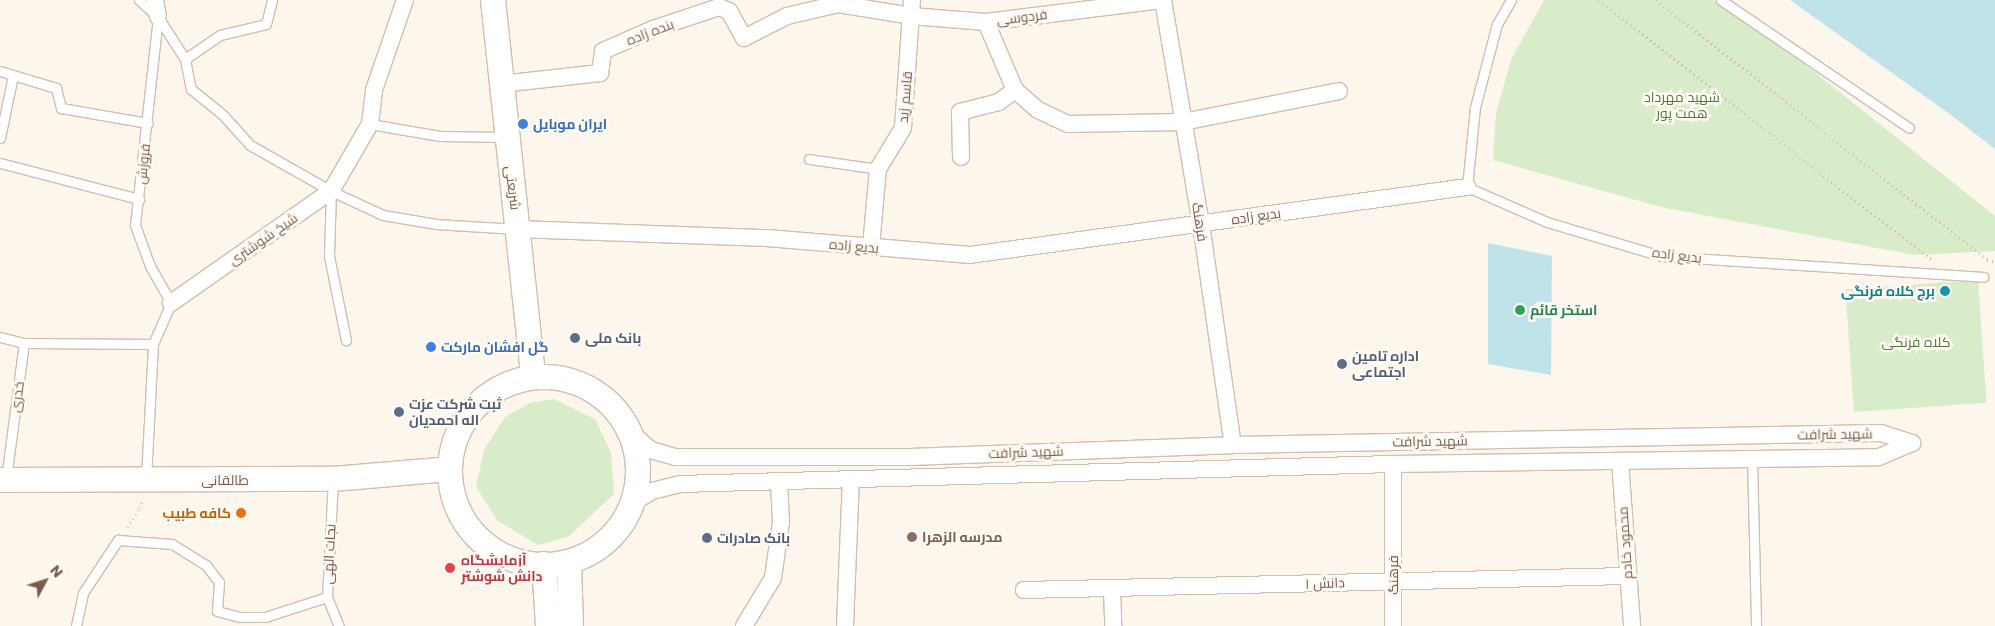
<!DOCTYPE html>
<meta charset="utf-8">
<style>
body{margin:0}
#map{position:relative;width:1995px;height:626px;overflow:hidden;background:#fdf6ec;font-family:Poppins,Cairo,sans-serif}
div>[style]{position:absolute}
.green>*{inset:0;background:#d8ecc9;transform-origin:0 0}
.water>*{inset:0;background:#bfe3e8}
.path>*{height:3px;margin-top:-1.5px;transform-origin:0;background:repeating-linear-gradient(90deg,#d9b8a5 0 1px,transparent 0 5px)}
.roads{filter:drop-shadow(1px 0 #d1beb0) drop-shadow(-1px 0 #d1beb0) drop-shadow(0 1px #d1beb0) drop-shadow(0 -1px #d1beb0)}
.service>*{height:9px;margin:-4.5px;padding:0 4.5px;transform-origin:4.5px;border-radius:4.5px;background:#fff}
.minor>*{height:16px;margin:-8px;padding:0 8px;transform-origin:8px;border-radius:8px;background:#fff}
.secondary>*{height:24px;margin:-12px;padding:0 12px;transform-origin:12px;border-radius:12px;background:#fff}
.secondary>.ring{margin:-12px;padding:0;box-sizing:content-box;background:none;border:24px solid #fff;border-radius:50%}
.dots>*{width:14px;height:14px;translate:-50% -50%;box-sizing:border-box;border:2px solid #fffaf3;border-radius:50%}
span{translate:-50% -50%;white-space:nowrap;text-align:center;line-height:1.15;-webkit-text-stroke:5px #fffaf3;paint-order:stroke}
.street-label{font-size:14px;color:#7a5c4d}
.park-label{font-size:14px;color:#537a41}
.shop-label{font-size:14px;color:#366cbe;font-weight:700}
.left{translate:0 -50%;text-align:left}
.culture-label{font-size:14px;color:#0d838f;font-weight:700}
.right{translate:-100% -50%;text-align:right}
.leisure-label{font-size:14px;color:#27864d;font-weight:700}
.service-label{font-size:14px;color:#4e5e75;font-weight:700}
.food-label{font-size:14px;color:#c56008;font-weight:700}
.education-label{font-size:14px;color:#785e54;font-weight:700}
.health-label{font-size:14px;color:#be3a42;font-weight:700}
.north{position:absolute;left:20px;top:556px;width:50px;height:50px;-webkit-text-stroke:4px #fffaf3;paint-order:stroke;rotate:50deg;font-size:14px;font-weight:700;line-height:20px;text-align:center;color:#7a5c4d}
.north::after{content:'';display:block;margin:auto;width:18px;height:22px;background:#7a5c4d;clip-path:polygon(50% 0,100% 100%,50% 72%,0 100%)}
</style>
<div id="map">
<div class="green">
<div style="clip-path:polygon(1544px 0,1713px 0,1798px 59px,1995px 216px,1995px 251px,1914px 255px,1661px 207px,1493px 160px,1496px 113px,1511px 60px)"></div>
<div style="left:1978px;top:280px;width:123px;height:133px;rotate:86deg"></div>
<div style="clip-path:polygon(554px 399px,595px 419px,611px 452px,614px 494px,568px 537px,538px 545px,498px 521px,476px 487px,484px 450px,505px 417px,530px 403px)"></div>
</div>
<div class="water">
<div style="clip-path:polygon(1790px 0,1995px 0,1995px 149px,1951px 115px)"></div>
<div style="clip-path:polygon(1488px 243px,1552px 256px,1551px 375px,1488px 364px)"></div>
</div>
<div class="path">
<div style="left:1599px;top:0;width:424px;rotate:38deg"></div>
<div style="left:1656px;top:0;width:421px;rotate:38.1deg"></div>
<div style="left:1987px;top:260px;width:8px;rotate:14deg"></div>
<div style="left:127px;top:527px;width:23px;rotate:-56deg"></div>
<div style="left:140px;top:508px;width:8px;rotate:-76deg"></div>
</div>
<div class="roads">
<div class="service">
<div style="left:139px;top:0;width:25px;rotate:42deg"></div>
<div style="left:158px;top:17px;width:50px;rotate:57.3deg"></div>
<div style="left:185px;top:59px;width:31px;rotate:79deg"></div>
<div style="left:191px;top:89px;width:41px;rotate:39.1deg"></div>
<div style="left:223px;top:115px;width:40px;rotate:48deg"></div>
<div style="left:250px;top:145px;width:93px;rotate:29.6deg"></div>
<div style="left:331px;top:191px;width:57px;rotate:24.8deg"></div>
<div style="left:383px;top:215px;width:54px;rotate:9.6deg"></div>
<div style="left:436px;top:224px;width:80px;rotate:3.6deg"></div>
<div style="left:1511px;top:0;width:28px;rotate:120deg"></div>
<div style="left:1497px;top:24px;width:86px;rotate:104.8deg"></div>
<div style="left:1475px;top:107px;width:80px;rotate:95.7deg"></div>
<div style="left:1467px;top:187px;width:87px;rotate:23.6deg"></div>
<div style="left:1547px;top:222px;width:119px;rotate:16.6deg"></div>
<div style="left:1661px;top:256px;width:323px;rotate:3.7deg"></div>
<div style="left:1721px;top:0;width:227px;rotate:34.2deg"></div>
<div style="left:185px;top:59px;width:42px;rotate:-34.4deg"></div>
<div style="left:220px;top:35px;width:47px;rotate:-13.4deg"></div>
<div style="left:266px;top:24px;width:25px;rotate:-76deg"></div>
<div style="left:0;top:71px;width:59px;rotate:16.9deg"></div>
<div style="left:56px;top:88px;width:21px;rotate:76deg"></div>
<div style="left:61px;top:108px;width:88px;rotate:9.8deg"></div>
<div style="left:370px;top:124px;width:71px;rotate:9.7deg"></div>
<div style="left:440px;top:136px;width:66px;rotate:0.9deg"></div>
<div style="left:0;top:138px;width:64px;rotate:-78.3deg"></div>
<div style="left:809px;top:159px;width:70px;rotate:8.2deg"></div>
<div style="left:0;top:163px;width:144px;rotate:14.5deg"></div>
<div style="left:331px;top:191px;width:65px;rotate:91.8deg"></div>
<div style="left:329px;top:256px;width:86px;rotate:78.6deg"></div>
<div style="left:0;top:337px;width:25px;rotate:14deg"></div>
<div style="left:24px;top:343px;width:129px;rotate:0.4deg"></div>
<div style="left:1752px;top:458px;width:168px;rotate:88.6deg"></div>
<div style="left:146px;top:478px;width:134px;rotate:-87deg"></div>
<div style="left:153px;top:344px;width:45px;rotate:-66.3deg"></div>
<div style="left:171px;top:303px;width:43px;rotate:-119.6deg"></div>
<div style="left:150px;top:266px;width:44px;rotate:-110.1deg"></div>
<div style="left:135px;top:225px;width:209px;rotate:-83.7deg"></div>
<div style="left:6px;top:479px;width:137px;rotate:-82.5deg"></div>
<div style="left:333px;top:479px;width:118px;rotate:92.9deg"></div>
<div style="left:327px;top:597px;width:31px;rotate:68deg"></div>
<div style="left:76px;top:626px;width:34px;rotate:-78deg"></div>
<div style="left:83px;top:593px;width:64px;rotate:-56.6deg"></div>
<div style="left:118px;top:540px;width:54px;rotate:4.2deg"></div>
<div style="left:172px;top:544px;width:40px;rotate:32deg"></div>
<div style="left:206px;top:565px;width:21px;rotate:53deg"></div>
<div style="left:219px;top:582px;width:29px;rotate:94deg"></div>
<div style="left:217px;top:611px;width:23px;rotate:15deg"></div>
<div style="left:239px;top:617px;width:26px"></div>
<div style="left:265px;top:617px;width:65px;rotate:-17.9deg"></div>
</div>
<div class="minor">
<div style="left:155px;top:0;width:17px;rotate:80deg"></div>
<div style="left:1163px;top:0;width:227px;rotate:80.4deg"></div>
<div style="left:1201px;top:224px;width:223px;rotate:81.8deg"></div>
<div style="left:719px;top:7px;width:11px;rotate:22deg"></div>
<div style="left:729px;top:11px;width:31px;rotate:61deg"></div>
<div style="left:744px;top:38px;width:48px;rotate:-27.1deg"></div>
<div style="left:787px;top:16px;width:52px;rotate:-13.2deg"></div>
<div style="left:838px;top:4px;width:74px;rotate:9.3deg"></div>
<div style="left:911px;top:16px;width:75px;rotate:4.6deg"></div>
<div style="left:986px;top:22px;width:177px;rotate:-7.1deg"></div>
<div style="left:986px;top:22px;width:74px;rotate:66.9deg"></div>
<div style="left:1015px;top:90px;width:30px;rotate:41deg"></div>
<div style="left:1038px;top:110px;width:33px;rotate:25deg"></div>
<div style="left:1068px;top:124px;width:115px;rotate:-1deg"></div>
<div style="left:1183px;top:122px;width:159px;rotate:-11.2deg"></div>
<div style="left:501px;top:84px;width:100px;rotate:-6.3deg"></div>
<div style="left:600px;top:73px;width:22px;rotate:-82deg"></div>
<div style="left:603px;top:51px;width:55px;rotate:-23.7deg"></div>
<div style="left:653px;top:29px;width:70px;rotate:-18.4deg"></div>
<div style="left:961px;top:157px;width:45px;rotate:-91.3deg"></div>
<div style="left:960px;top:112px;width:40px;rotate:-14.4deg"></div>
<div style="left:999px;top:102px;width:20px;rotate:-37deg"></div>
<div style="left:518px;top:229px;width:249px;rotate:2.1deg"></div>
<div style="left:767px;top:238px;width:204px;rotate:4.8deg"></div>
<div style="left:970px;top:255px;width:502px;rotate:-7.79deg"></div>
<div style="left:871px;top:247px;width:78px;rotate:-84.9deg"></div>
<div style="left:878px;top:169px;width:48px;rotate:-58.6deg"></div>
<div style="left:903px;top:128px;width:128px;rotate:-86deg"></div>
<div style="left:171px;top:303px;width:195px;rotate:-35deg"></div>
<div style="left:331px;top:191px;width:78px;rotate:-59.8deg"></div>
<div style="left:370px;top:124px;width:34px;rotate:-83deg"></div>
<div style="left:374px;top:90px;width:95px;rotate:-71deg"></div>
<div style="left:630px;top:432px;width:28px;rotate:41deg"></div>
<div style="left:651px;top:450px;width:25px;rotate:16deg"></div>
<div style="left:675px;top:457px;width:235px"></div>
<div style="left:910px;top:457px;width:322px;rotate:-2.1deg"></div>
<div style="left:1232px;top:445px;width:649px;rotate:-1.06deg"></div>
<div style="left:1881px;top:433px;width:33px;rotate:18deg"></div>
<div style="left:1620px;top:461px;width:165px;rotate:85.8deg"></div>
<div style="left:634px;top:502px;width:21px;rotate:-31deg"></div>
<div style="left:652px;top:491px;width:29px;rotate:-14deg"></div>
<div style="left:680px;top:484px;width:713px;rotate:-1.61deg"></div>
<div style="left:1393px;top:464px;width:486px;rotate:-0.8deg"></div>
<div style="left:1879px;top:457px;width:36px;rotate:-23deg"></div>
<div style="left:1112px;top:589px;width:37px;rotate:88deg"></div>
<div style="left:1024px;top:590px;width:603px;rotate:-1.33deg"></div>
<div style="left:744px;top:626px;width:56px;rotate:-58.9deg"></div>
<div style="left:773px;top:578px;width:57px;rotate:-81.9deg"></div>
<div style="left:781px;top:522px;width:39px;rotate:-93deg"></div>
<div style="left:845px;top:626px;width:147px;rotate:-87.7deg"></div>
<div style="left:1393px;top:626px;width:162px;rotate:-90deg"></div>
</div>
<div class="secondary">
<div style="left:493px;top:0;width:378px;rotate:83.9deg"></div>
<div class="ring" style="left:450px;top:377px;width:164px;height:164px"></div>
<div style="left:0;top:480px;width:333px;rotate:-0.2deg"></div>
<div style="left:333px;top:479px;width:116px;rotate:-4.9deg"></div>
<div style="left:569px;top:563px;width:63px;rotate:88.2deg"></div>
<div style="left:544px;top:564px;width:62px;rotate:86.3deg"></div>
</div>
</div>
<div class="dots">
<div style="left:523px;top:124px;background:#3f7fe0"></div>
<div style="left:1945px;top:291px;background:#0f9aa8"></div>
<div style="left:1520px;top:310px;background:#2e9e5b"></div>
<div style="left:575px;top:338px;background:#5c6f8a"></div>
<div style="left:431px;top:347px;background:#3f7fe0"></div>
<div style="left:1342px;top:364px;background:#5c6f8a"></div>
<div style="left:399px;top:412px;background:#5c6f8a"></div>
<div style="left:241px;top:513px;background:#e8710a"></div>
<div style="left:912px;top:537px;background:#8d6e63"></div>
<div style="left:707px;top:538px;background:#5c6f8a"></div>
<div style="left:450px;top:568px;background:#e0444e"></div>
</div>
<div class="street-label">
<span style="left:1022px;top:17px;rotate:-7deg">فردوسی</span>
<span style="left:650px;top:32px;rotate:-21deg">بنده زاده</span>
<span style="left:905px;top:97px;rotate:-85deg">قاسم زید</span>
<span style="left:143px;top:164px;rotate:-84deg">فروزش</span>
<span style="left:513px;top:188px;rotate:83deg">شریعتی</span>
<span style="left:1256px;top:216px;rotate:-8deg">بدیع زاده</span>
<span style="left:1200px;top:222px;rotate:81deg">فرهنگ</span>
<span style="left:263px;top:239px;rotate:-35deg">شیخ شوشتری</span>
<span style="left:854px;top:246px;rotate:5deg">بدیع زاده</span>
<span style="left:1677px;top:255px;rotate:7deg">بدیع زاده</span>
<span style="left:17px;top:397px;rotate:-82deg">خدری</span>
<span style="left:1835px;top:434px;rotate:-1deg">شهید شرافت</span>
<span style="left:1430px;top:441px;rotate:-1deg">شهید شرافت</span>
<span style="left:1026px;top:452px;rotate:-2deg">شهید شرافت</span>
<span style="left:225px;top:480px">طالقانی</span>
<span style="left:1625px;top:543px;rotate:-94deg">محمود خادم</span>
<span style="left:329px;top:554px;rotate:-87deg">نجات الهی</span>
<span style="left:1393px;top:575px;rotate:-90deg">فرهنگ</span>
<span style="left:1325px;top:583px;rotate:-2deg">دانش ۱</span>
</div>
<div class="park-label">
<span style="left:1682px;top:105px">شهید مهرداد<br>همت پور</span>
<span style="left:1916px;top:342px">کلاه فرنگی</span>
</div>
<div class="shop-label">
<span class="left" style="left:533px;top:124px">ایران موبایل</span>
<span class="left" style="left:441px;top:347px">گل افشان مارکت</span>
</div>
<div class="culture-label">
<span class="right" style="left:1935px;top:291px">برج کلاه فرنگی</span>
</div>
<div class="leisure-label">
<span class="left" style="left:1530px;top:310px">استخر قائم</span>
</div>
<div class="service-label">
<span class="left" style="left:585px;top:338px">بانک ملی</span>
<span class="left" style="left:1352px;top:364px">اداره تامین<br>اجتماعی</span>
<span class="left" style="left:409px;top:412px">ثبت شرکت عزت<br>اله احمدیان</span>
<span class="left" style="left:717px;top:538px">بانک صادرات</span>
</div>
<div class="food-label">
<span class="right" style="left:231px;top:513px">کافه طبیب</span>
</div>
<div class="education-label">
<span class="left" style="left:922px;top:537px">مدرسه الزهرا</span>
</div>
<div class="health-label">
<span class="left" style="left:461px;top:568px">آزمایشگاه<br>دانش شوشتر</span>
</div>
<div class="north">N</div>
</div>
